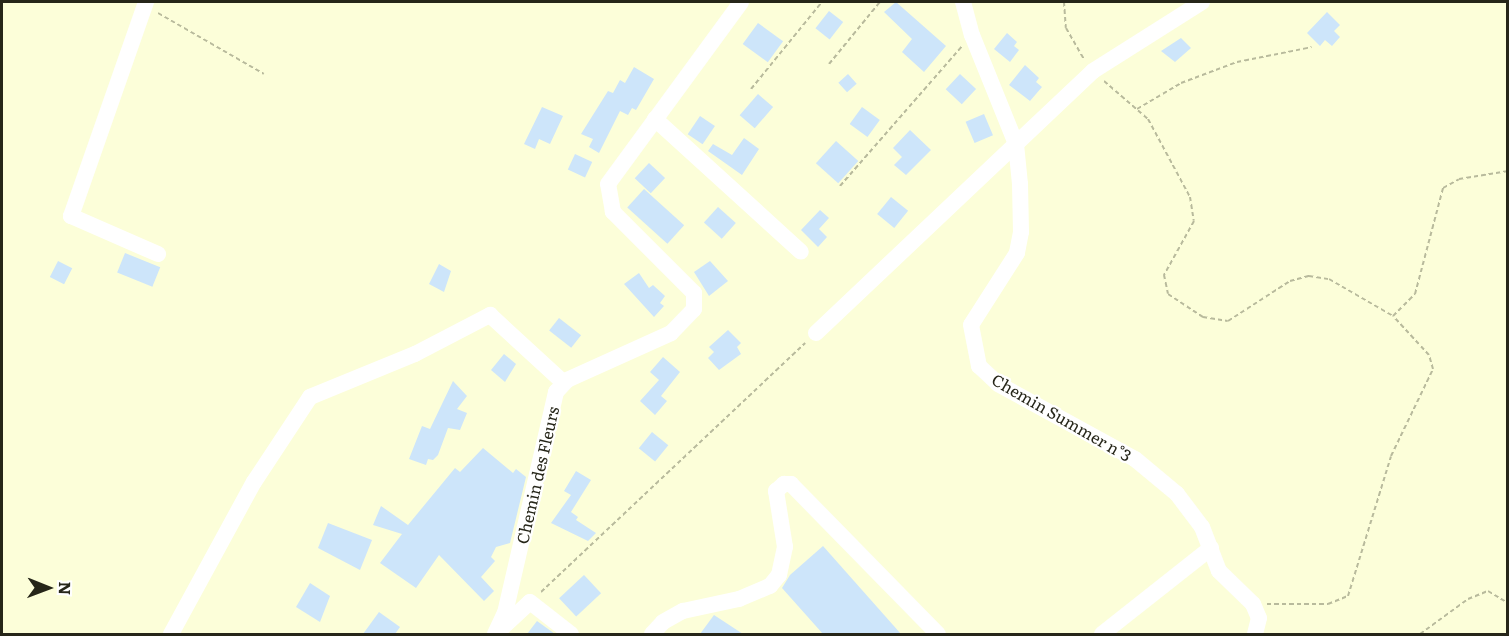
<!DOCTYPE html>
<meta charset="utf-8">
<style>
body{margin:0}
#map{position:relative;width:1509px;height:636px;overflow:hidden;background:#fcfed9;font-family:Literata,serif}
div>[style]{position:absolute}
.building>*{inset:0;background:#cde5fa;transform-origin:0 0}
.path>*{height:2px;margin-top:-1px;transform-origin:0;background:repeating-linear-gradient(90deg,#b8ba9c 0 4.5px,transparent 0 7.5px)}
.minor>*{height:16px;margin:-8px;padding:0 8px;transform-origin:8px;border-radius:8px;background:#fff}
span{translate:-50% -50%;white-space:nowrap;text-align:center;line-height:1.15;-webkit-text-stroke:4.5px #fff;paint-order:stroke}
.street-label{font-size:16px;color:#262619}
.frame{position:absolute;inset:0;border:3px solid #262619;pointer-events:none}
.north{position:absolute;left:18px;top:558px;width:60px;height:60px;-webkit-text-stroke:4px #fff;paint-order:stroke;rotate:91deg;font-size:16px;font-weight:700;line-height:24px;text-align:center;color:#262619}
.north::after{content:'';display:block;margin:auto;width:21px;height:27px;background:#262619;clip-path:polygon(50% 0,100% 100%,50% 72%,0 100%)}
</style>
<div id="map">
<div class="building">
<div style="clip-path:polygon(896px 2px,946px 46px,924px 72px,902px 52px,912px 39px,884px 12px)"></div>
<div style="left:829px;top:11px;width:18px;height:22px;rotate:38deg"></div>
<div style="clip-path:polygon(1327px 12px,1340px 25px,1334px 31px,1340px 37px,1332px 46px,1325px 40px,1320px 46px,1307px 33px)"></div>
<div style="left:758px;top:23px;width:31px;height:26px;rotate:36deg"></div>
<div style="clip-path:polygon(1007px 33px,1017px 42px,1014px 46px,1019px 50px,1010px 62px,994px 49px)"></div>
<div style="clip-path:polygon(1181px 38px,1191px 48px,1175px 62px,1161px 51px)"></div>
<div style="clip-path:polygon(1025px 65px,1039px 78px,1036px 82px,1042px 87px,1030px 101px,1009px 85px)"></div>
<div style="clip-path:polygon(634px 67px,654px 79px,636px 110px,632px 108px,628px 115px,620px 111px,599px 153px,589px 147px,593px 139px,581px 134px,608px 91px,613px 93px,620px 80px,625px 83px)"></div>
<div style="left:848px;top:74px;width:13px;height:13px;rotate:48deg"></div>
<div style="left:960px;top:74px;width:22px;height:21px;rotate:43deg"></div>
<div style="left:758px;top:94px;width:20px;height:28px;rotate:41deg"></div>
<div style="clip-path:polygon(542px 107px,563px 116px,550px 144px,539px 139px,535px 149px,524px 144px)"></div>
<div style="left:862px;top:107px;width:22px;height:21px;rotate:36deg"></div>
<div style="left:984px;top:114px;width:23px;height:20px;rotate:67deg"></div>
<div style="left:700px;top:116px;width:18px;height:22px;rotate:34deg"></div>
<div style="clip-path:polygon(910px 130px,931px 150px,906px 175px,894px 165px,902px 157px,893px 148px)"></div>
<div style="clip-path:polygon(744px 138px,759px 149px,742px 175px,708px 151px,713px 144px,732px 155px)"></div>
<div style="left:836px;top:141px;width:30px;height:30px;rotate:42deg"></div>
<div style="left:575px;top:154px;width:19px;height:17px;rotate:25deg"></div>
<div style="left:649px;top:163px;width:22px;height:21px;rotate:43deg"></div>
<div style="left:644px;top:189px;width:54px;height:25px;rotate:42deg"></div>
<div style="left:891px;top:197px;width:22px;height:22px;rotate:39deg"></div>
<div style="left:718px;top:207px;width:24px;height:21px;rotate:42deg"></div>
<div style="clip-path:polygon(820px 210px,829px 218px,819px 229px,827px 237px,818px 247px,801px 230px)"></div>
<div style="left:125px;top:253px;width:38px;height:21px;rotate:22deg"></div>
<div style="left:58px;top:261px;width:16px;height:18px;rotate:27deg"></div>
<div style="clip-path:polygon(710px 261px,728px 281px,709px 296px,694px 272px)"></div>
<div style="clip-path:polygon(439px 264px,451px 271px,444px 292px,429px 284px)"></div>
<div style="clip-path:polygon(639px 273px,649px 288px,653px 285px,665px 296px,660px 303px,664px 306px,654px 317px,624px 284px)"></div>
<div style="left:559px;top:318px;width:28px;height:16px;rotate:38deg"></div>
<div style="clip-path:polygon(728px 330px,741px 343px,737px 347px,741px 354px,719px 370px,708px 358px,714px 352px,709px 347px)"></div>
<div style="clip-path:polygon(504px 354px,516px 364px,505px 382px,491px 370px)"></div>
<div style="clip-path:polygon(663px 357px,680px 372px,661px 396px,667px 401px,655px 415px,640px 401px,659px 380px,650px 372px)"></div>
<div style="clip-path:polygon(453px 381px,467px 396px,457px 409px,467px 413px,460px 430px,448px 428px,438px 455px,433px 460px,428px 459px,426px 465px,409px 459px,422px 426px,430px 429px)"></div>
<div style="left:652px;top:432px;width:21px;height:21px;rotate:39deg"></div>
<div style="clip-path:polygon(483px 448px,513px 473px,516px 469px,526px 477px,510px 543px,496px 547px,491px 557px,495px 561px,481px 577px,494px 591px,484px 601px,439px 555px,416px 588px,380px 563px,402px 534px,373px 525px,381px 506px,408px 525px,455px 468px,460px 472px)"></div>
<div style="clip-path:polygon(576px 471px,591px 480px,571px 512px,578px 517px,576px 520px,596px 533px,588px 541px,551px 523px,571px 495px,564px 491px)"></div>
<div style="clip-path:polygon(328px 523px,372px 540px,360px 570px,318px 548px)"></div>
<div style="clip-path:polygon(823px 546px,901px 634px,823px 634px,782px 588px,790px 575px)"></div>
<div style="left:584px;top:575px;width:25px;height:34px;rotate:47deg"></div>
<div style="clip-path:polygon(310px 583px,330px 596px,320px 622px,296px 607px)"></div>
<div style="clip-path:polygon(379px 612px,400px 627px,395px 634px,363px 634px)"></div>
<div style="clip-path:polygon(714px 615px,743px 634px,700px 634px)"></div>
<div style="clip-path:polygon(537px 621px,555px 634px,527px 634px)"></div>
</div>
<div class="path">
<div style="left:1064px;top:2px;width:26px;rotate:86deg"></div>
<div style="left:1066px;top:28px;width:36px;rotate:60deg"></div>
<div style="left:158px;top:13px;width:122px;rotate:29.9deg"></div>
<div style="left:829px;top:64px;width:80px;rotate:-50.6deg"></div>
<div style="left:1104px;top:81px;width:58px;rotate:40.8deg"></div>
<div style="left:1148px;top:119px;width:89px;rotate:61.7deg"></div>
<div style="left:1190px;top:197px;width:24px;rotate:81deg"></div>
<div style="left:1194px;top:221px;width:62px;rotate:119.1deg"></div>
<div style="left:1164px;top:275px;width:19px;rotate:78deg"></div>
<div style="left:1168px;top:294px;width:42px;rotate:33.3deg"></div>
<div style="left:1203px;top:317px;width:25px;rotate:9deg"></div>
<div style="left:1228px;top:321px;width:74px;rotate:-32.8deg"></div>
<div style="left:1290px;top:281px;width:20px;rotate:-15deg"></div>
<div style="left:1309px;top:276px;width:20px;rotate:9deg"></div>
<div style="left:1329px;top:279px;width:74px;rotate:30deg"></div>
<div style="left:1393px;top:316px;width:31px;rotate:-45deg"></div>
<div style="left:1415px;top:294px;width:110px;rotate:-75.2deg"></div>
<div style="left:1443px;top:188px;width:18px;rotate:-29deg"></div>
<div style="left:1459px;top:179px;width:50px;rotate:-9.3deg"></div>
<div style="left:751px;top:89px;width:112px;rotate:-50.8deg"></div>
<div style="left:1137px;top:109px;width:51px;rotate:-30.6deg"></div>
<div style="left:1181px;top:83px;width:60px;rotate:-20.6deg"></div>
<div style="left:1237px;top:62px;width:76px;rotate:-11.3deg"></div>
<div style="left:840px;top:186px;width:186px;rotate:-48.9deg"></div>
<div style="left:541px;top:592px;width:363px;rotate:-43.3deg"></div>
<div style="left:1267px;top:604px;width:61px"></div>
<div style="left:1328px;top:604px;width:22px;rotate:-22deg"></div>
<div style="left:1348px;top:596px;width:146px;rotate:-72.9deg"></div>
<div style="left:1391px;top:456px;width:97px;rotate:-64.2deg"></div>
<div style="left:1433px;top:369px;width:15px;rotate:-106deg"></div>
<div style="left:1429px;top:355px;width:53px;rotate:-132.7deg"></div>
<div style="left:1420px;top:634px;width:59px;rotate:-36.1deg"></div>
<div style="left:1468px;top:599px;width:22px;rotate:-22deg"></div>
<div style="left:1488px;top:591px;width:23px;rotate:31deg"></div>
</div>
<div class="minor">
<div style="left:146px;top:2px;width:227px;rotate:109.3deg"></div>
<div style="left:71px;top:216px;width:95px;rotate:23.6deg"></div>
<div style="left:963px;top:2px;width:34px;rotate:75deg"></div>
<div style="left:972px;top:35px;width:118px;rotate:68deg"></div>
<div style="left:1016px;top:144px;width:40px;rotate:84.3deg"></div>
<div style="left:1020px;top:184px;width:48px;rotate:88.8deg"></div>
<div style="left:1021px;top:232px;width:21px;rotate:101deg"></div>
<div style="left:1017px;top:253px;width:85px;rotate:122.6deg"></div>
<div style="left:971px;top:325px;width:42px;rotate:79deg"></div>
<div style="left:979px;top:366px;width:26px;rotate:43deg"></div>
<div style="left:998px;top:384px;width:156px;rotate:28.7deg"></div>
<div style="left:1135px;top:459px;width:55px;rotate:39.8deg"></div>
<div style="left:1177px;top:494px;width:41px;rotate:52.9deg"></div>
<div style="left:1202px;top:527px;width:47px;rotate:68.9deg"></div>
<div style="left:1219px;top:571px;width:47px;rotate:44.1deg"></div>
<div style="left:1253px;top:604px;width:15px;rotate:67deg"></div>
<div style="left:1259px;top:618px;width:16px;rotate:104deg"></div>
<div style="left:655px;top:119px;width:197px;rotate:42.3deg"></div>
<div style="left:816px;top:333px;width:381px;rotate:-43.4deg"></div>
<div style="left:1093px;top:71px;width:129px;rotate:-32.3deg"></div>
<div style="left:502px;top:628px;width:38px;rotate:-43deg"></div>
<div style="left:530px;top:602px;width:52px;rotate:38deg"></div>
<div style="left:171px;top:634px;width:173px;rotate:-61.4deg"></div>
<div style="left:254px;top:482px;width:102px;rotate:-56.6deg"></div>
<div style="left:310px;top:397px;width:113px;rotate:-22.3deg"></div>
<div style="left:415px;top:354px;width:85px;rotate:-27.5deg"></div>
<div style="left:490px;top:315px;width:100px;rotate:42.6deg"></div>
<div style="left:495px;top:634px;width:23px;rotate:-65deg"></div>
<div style="left:505px;top:613px;width:227px;rotate:-77deg"></div>
<div style="left:556px;top:392px;width:16px;rotate:-47deg"></div>
<div style="left:567px;top:380px;width:114px;rotate:-24.3deg"></div>
<div style="left:671px;top:333px;width:33px;rotate:-46deg"></div>
<div style="left:694px;top:309px;width:16px;rotate:-90deg"></div>
<div style="left:694px;top:293px;width:115px;rotate:-135deg"></div>
<div style="left:613px;top:212px;width:28px;rotate:-100deg"></div>
<div style="left:608px;top:184px;width:225px;rotate:-53.8deg"></div>
<div style="left:652px;top:634px;width:16px;rotate:-47deg"></div>
<div style="left:663px;top:622px;width:23px;rotate:-29deg"></div>
<div style="left:683px;top:611px;width:57px;rotate:-12.1deg"></div>
<div style="left:739px;top:599px;width:34px;rotate:-23deg"></div>
<div style="left:770px;top:586px;width:14px;rotate:-51deg"></div>
<div style="left:779px;top:575px;width:29px;rotate:-78deg"></div>
<div style="left:785px;top:547px;width:57px;rotate:-99.1deg"></div>
<div style="left:776px;top:491px;width:11px;rotate:-41deg"></div>
<div style="left:784px;top:484px;width:7px"></div>
<div style="left:791px;top:484px;width:210px;rotate:45.6deg"></div>
<div style="left:1102px;top:634px;width:139px;rotate:-38.3deg"></div>
</div>
<div class="street-label">
<span style="left:1062px;top:417px;rotate:30deg">Chemin Summer n°3</span>
<span style="left:537px;top:475px;rotate:-77deg">Chemin des Fleurs</span>
</div>
<div class="frame"></div>
<div class="north">N</div>
</div>
